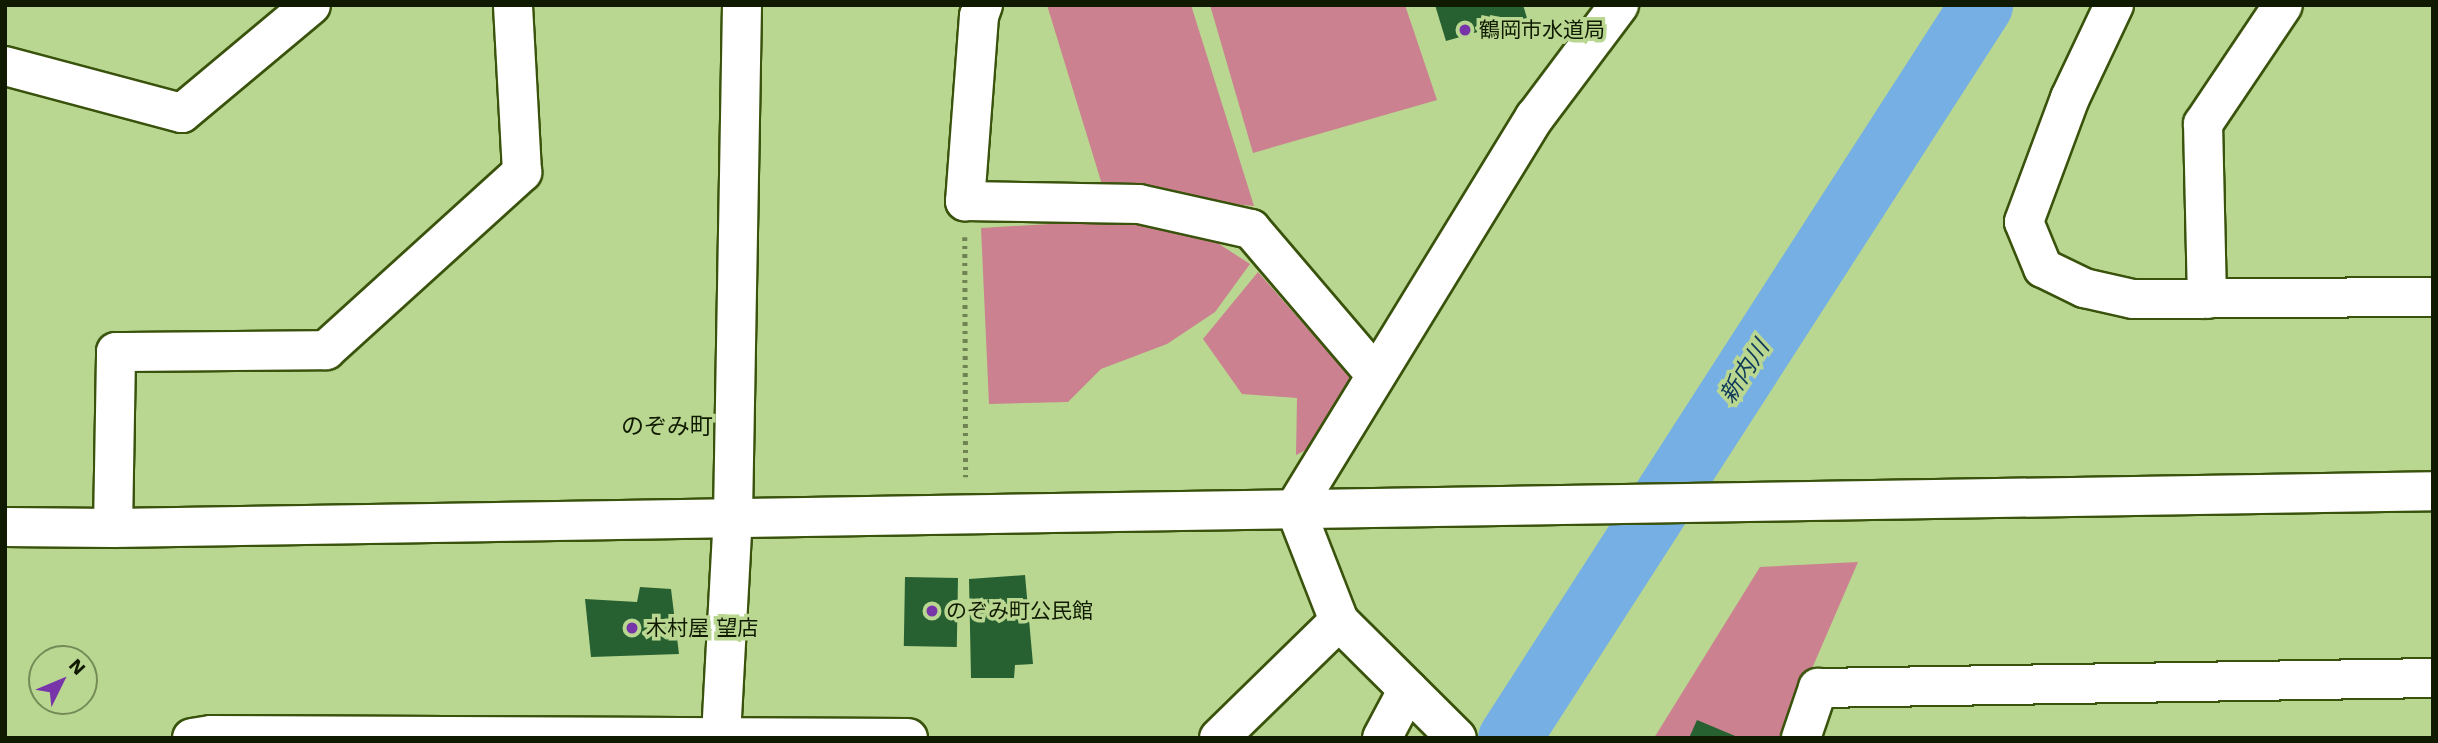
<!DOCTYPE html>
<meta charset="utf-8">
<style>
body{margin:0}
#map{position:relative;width:2438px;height:743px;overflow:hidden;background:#b9d791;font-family:"Work Sans","Noto Sans JP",sans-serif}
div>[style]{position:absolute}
.green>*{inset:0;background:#cb818f}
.river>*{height:63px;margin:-31.5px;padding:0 31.5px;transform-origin:31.5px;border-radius:31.5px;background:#76afe3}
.building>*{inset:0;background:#276132;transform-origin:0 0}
.path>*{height:4.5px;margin-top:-2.25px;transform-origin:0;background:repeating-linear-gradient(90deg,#6e8351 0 3.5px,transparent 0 8.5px)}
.roads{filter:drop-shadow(2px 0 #3a530c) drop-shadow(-2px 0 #3a530c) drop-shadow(0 2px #3a530c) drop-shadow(0 -2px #3a530c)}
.minor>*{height:38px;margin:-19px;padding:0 19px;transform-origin:19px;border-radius:19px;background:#fff}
.dots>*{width:19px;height:19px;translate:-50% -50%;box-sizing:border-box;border:4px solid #b9d791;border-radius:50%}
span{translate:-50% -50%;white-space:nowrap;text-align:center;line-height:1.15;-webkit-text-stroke:7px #b9d791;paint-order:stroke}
.poi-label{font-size:21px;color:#101a01}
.left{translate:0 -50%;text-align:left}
.water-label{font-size:23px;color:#0c3759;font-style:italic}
.neighbourhood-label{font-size:23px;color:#101a01}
.frame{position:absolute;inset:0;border:7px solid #101a01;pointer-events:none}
.north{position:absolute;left:28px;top:645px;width:70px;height:70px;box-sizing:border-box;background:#b9d791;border:2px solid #758b57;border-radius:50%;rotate:47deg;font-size:19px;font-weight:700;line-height:28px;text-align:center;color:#101a01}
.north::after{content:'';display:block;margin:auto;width:24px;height:32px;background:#7835a9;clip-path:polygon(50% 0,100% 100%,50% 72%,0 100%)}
</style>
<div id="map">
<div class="green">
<div style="clip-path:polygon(1047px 5px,1191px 5px,1254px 206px,1104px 191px)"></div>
<div style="clip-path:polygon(1210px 5px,1405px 5px,1437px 100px,1253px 153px)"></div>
<div style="clip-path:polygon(1118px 220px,1216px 242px,1250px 264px,1215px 312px,1167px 344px,1101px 369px,1068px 402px,989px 404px,981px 228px)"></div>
<div style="clip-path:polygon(1258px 272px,1356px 384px,1312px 447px,1296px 455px,1297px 398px,1242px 394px,1203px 339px)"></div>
<div style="clip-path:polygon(1858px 562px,1782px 738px,1654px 738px,1760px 567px)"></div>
</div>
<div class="river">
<div style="left:1509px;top:738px;width:872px;rotate:-57.22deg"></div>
</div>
<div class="building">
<div style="clip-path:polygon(1435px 5px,1523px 5px,1527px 18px,1446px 41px)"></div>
<div style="clip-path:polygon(1025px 575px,1033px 664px,1015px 665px,1014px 678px,971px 678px,969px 579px)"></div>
<div style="left:905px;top:577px;width:53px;height:69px;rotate:1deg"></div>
<div style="clip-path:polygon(640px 587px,671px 589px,679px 654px,591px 657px,585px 599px,637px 602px)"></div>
<div style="clip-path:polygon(1697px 720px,1740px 738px,1689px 738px)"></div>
</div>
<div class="path">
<div style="left:965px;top:237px;width:240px;rotate:89.8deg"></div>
</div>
<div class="roads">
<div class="minor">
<div style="left:983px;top:5px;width:12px;rotate:110deg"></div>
<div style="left:979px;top:16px;width:186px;rotate:94.3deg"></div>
<div style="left:965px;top:201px;width:174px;rotate:1deg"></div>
<div style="left:1139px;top:204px;width:115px;rotate:12.6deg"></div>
<div style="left:1251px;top:229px;width:191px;rotate:49.5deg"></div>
<div style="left:2114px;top:5px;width:103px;rotate:115.3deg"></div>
<div style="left:2070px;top:98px;width:132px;rotate:110.4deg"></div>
<div style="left:2024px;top:222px;width:50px;rotate:67.6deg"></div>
<div style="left:2043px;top:268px;width:46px;rotate:26deg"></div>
<div style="left:2084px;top:288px;width:50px;rotate:12.7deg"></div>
<div style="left:2133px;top:299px;width:300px;rotate:-0.4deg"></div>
<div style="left:5px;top:66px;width:183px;rotate:14.9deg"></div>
<div style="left:182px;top:113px;width:168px;rotate:-39.9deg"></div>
<div style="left:2207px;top:299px;width:175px;rotate:-91.3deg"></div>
<div style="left:2203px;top:124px;width:143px;rotate:-56.1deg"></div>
<div style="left:1295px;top:508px;width:459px;rotate:-58.5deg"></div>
<div style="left:1535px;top:117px;width:140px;rotate:-53.1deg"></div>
<div style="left:1295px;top:508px;width:121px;rotate:68.7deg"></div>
<div style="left:1339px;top:621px;width:166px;rotate:44.8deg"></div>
<div style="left:5px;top:527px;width:108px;rotate:0.5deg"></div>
<div style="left:113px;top:528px;width:2320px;rotate:-0.91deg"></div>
<div style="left:113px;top:528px;width:176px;rotate:-89deg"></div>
<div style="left:116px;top:352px;width:210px;rotate:-0.5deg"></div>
<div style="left:326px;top:350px;width:265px;rotate:-42.2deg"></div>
<div style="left:522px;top:172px;width:167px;rotate:-93.1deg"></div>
<div style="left:721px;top:736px;width:220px;rotate:-86.9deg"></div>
<div style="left:733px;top:516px;width:511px;rotate:-88.99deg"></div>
<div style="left:192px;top:738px;width:19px;rotate:-9deg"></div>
<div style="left:211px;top:735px;width:697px;rotate:0.25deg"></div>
<div style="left:1219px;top:738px;width:168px;rotate:-44.3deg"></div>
<div style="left:1382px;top:738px;width:55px;rotate:-62deg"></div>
<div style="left:1801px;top:738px;width:53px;rotate:-71.2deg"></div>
<div style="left:1818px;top:688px;width:615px;rotate:-0.93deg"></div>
</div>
</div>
<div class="dots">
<div style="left:1465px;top:30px;background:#7835a9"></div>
<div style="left:932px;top:611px;background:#7835a9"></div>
<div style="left:632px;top:628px;background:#7835a9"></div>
</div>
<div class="poi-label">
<span class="left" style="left:1479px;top:30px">鶴岡市水道局</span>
<span class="left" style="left:946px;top:611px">のぞみ町公民館</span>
<span class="left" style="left:646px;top:628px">木村屋 望店</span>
</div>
<div class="water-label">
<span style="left:1745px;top:372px;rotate:-57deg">新内川</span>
</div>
<div class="neighbourhood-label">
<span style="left:667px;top:427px">のぞみ町</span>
</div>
<div class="frame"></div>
<div class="north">N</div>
</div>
